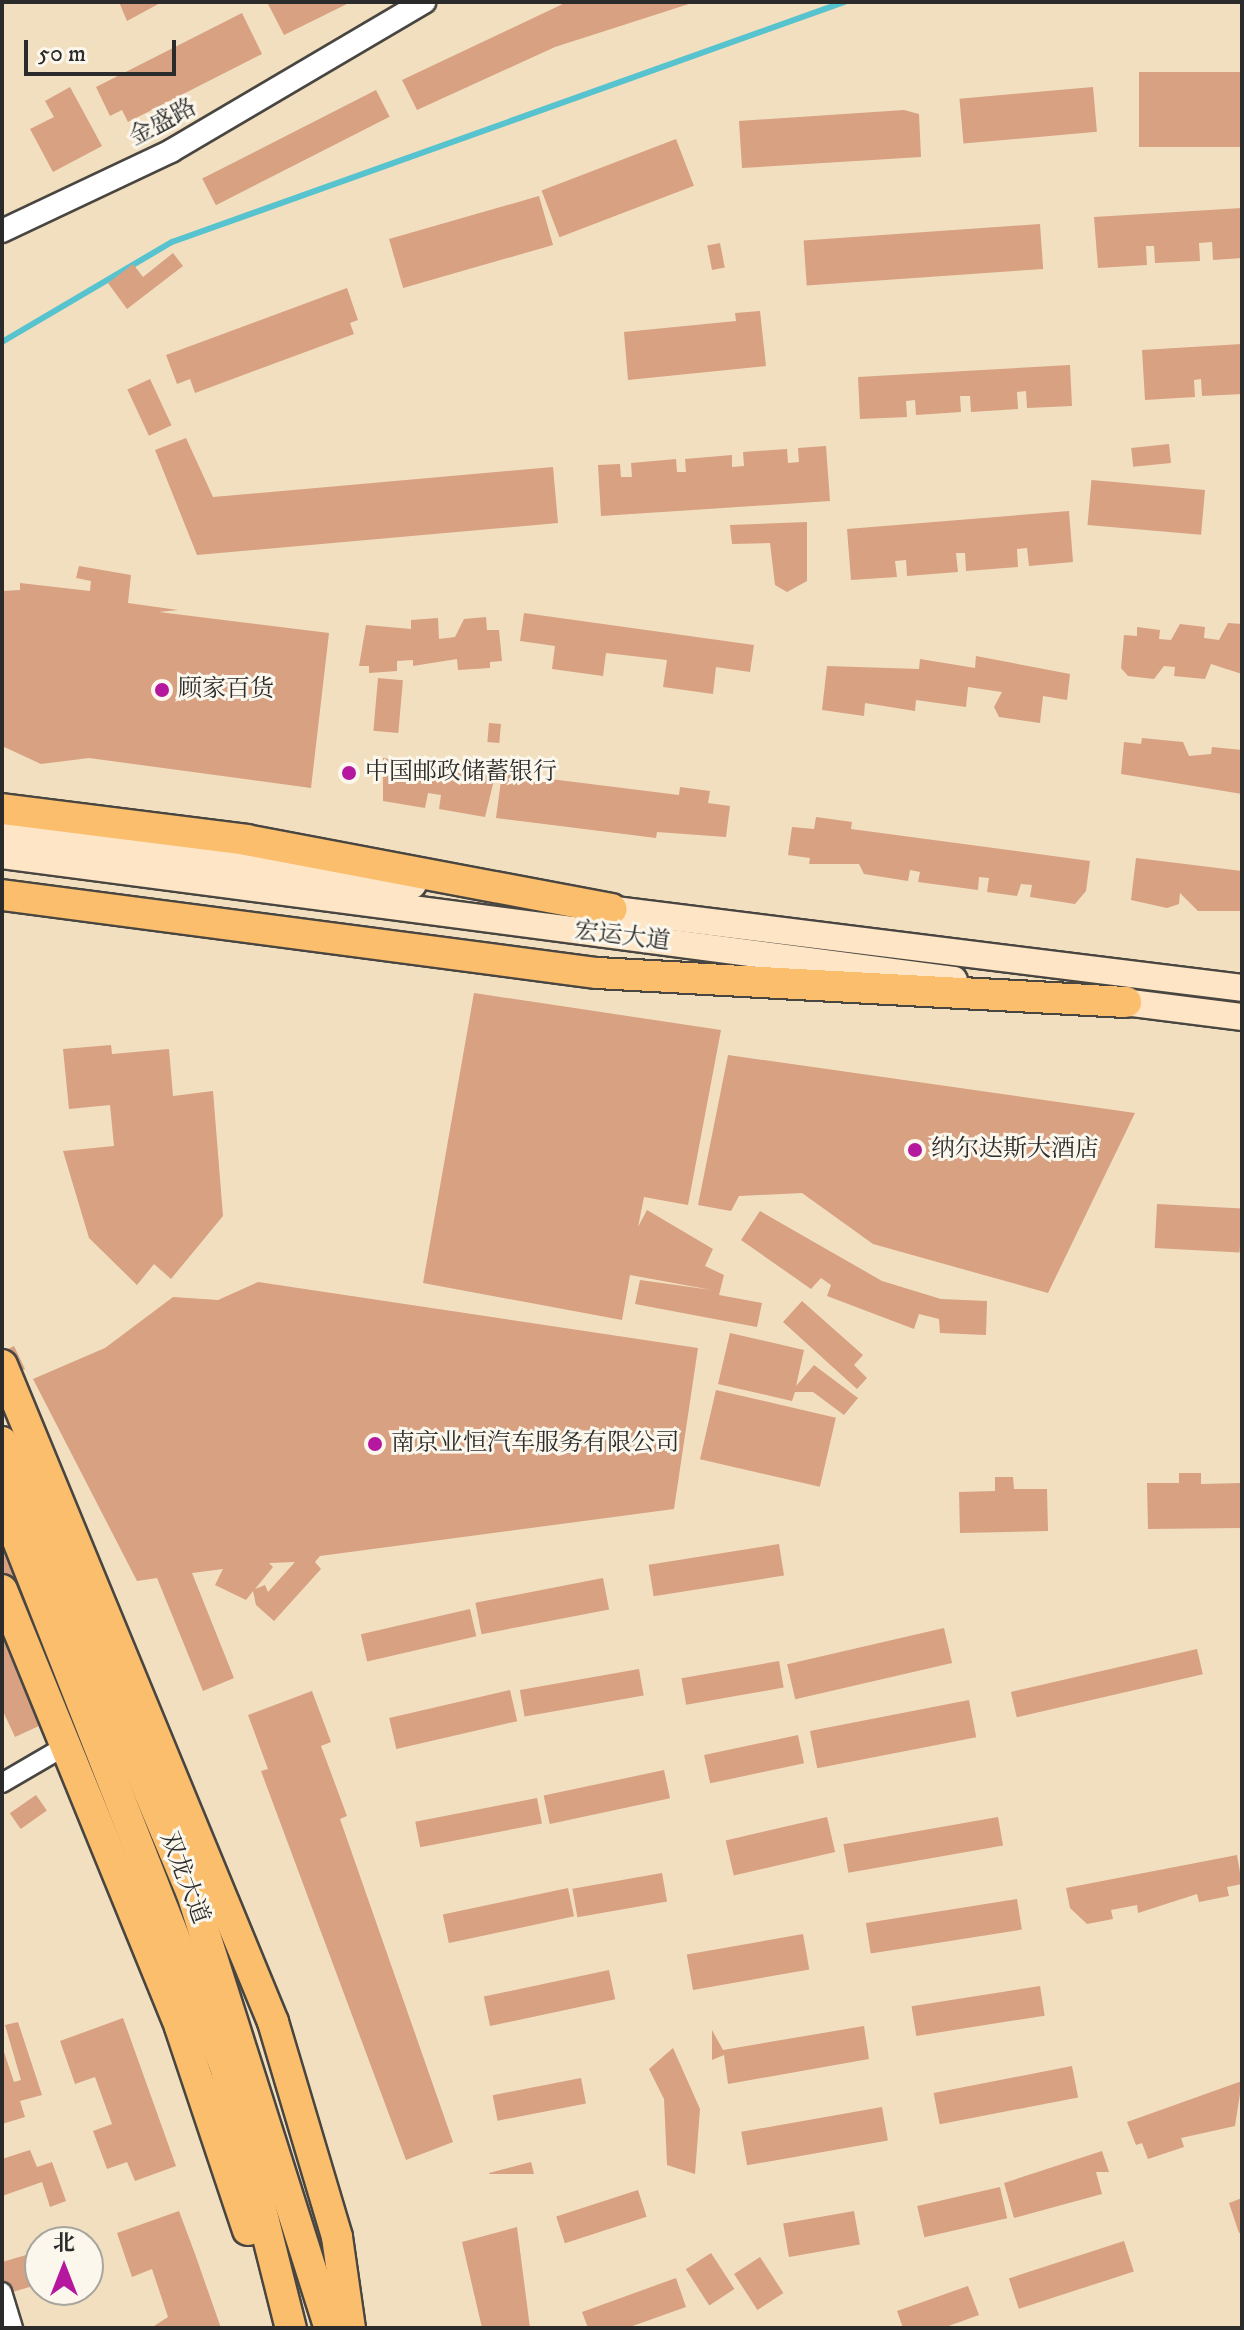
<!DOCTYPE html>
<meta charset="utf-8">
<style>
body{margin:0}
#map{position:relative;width:1244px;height:2330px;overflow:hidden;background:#f2dfc0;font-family:"IM FELL DW Pica","Noto Serif SC",serif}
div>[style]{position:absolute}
.stream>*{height:6px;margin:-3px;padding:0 3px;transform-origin:3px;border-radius:3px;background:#57c3cf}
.building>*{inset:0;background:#d7a182;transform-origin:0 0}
.roads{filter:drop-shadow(2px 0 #494641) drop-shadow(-2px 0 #494641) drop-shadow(0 2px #494641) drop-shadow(0 -2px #494641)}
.minor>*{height:18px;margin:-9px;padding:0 9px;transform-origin:9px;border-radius:9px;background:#fff}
.tertiary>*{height:22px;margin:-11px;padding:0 11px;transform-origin:11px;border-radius:11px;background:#fff}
.secondary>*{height:26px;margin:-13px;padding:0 13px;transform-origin:13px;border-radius:13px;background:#fde5c5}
.trunk>*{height:30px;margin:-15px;padding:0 15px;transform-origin:15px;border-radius:15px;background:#fabe6d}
.dots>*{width:22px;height:22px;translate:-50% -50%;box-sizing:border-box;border:4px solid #fbf7ec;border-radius:50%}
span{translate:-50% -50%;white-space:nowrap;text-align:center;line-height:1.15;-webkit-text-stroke:6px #fbf7ec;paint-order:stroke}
.street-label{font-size:24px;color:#2b2b2b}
.poi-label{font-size:24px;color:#2b2b2b}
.left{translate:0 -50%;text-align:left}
.frame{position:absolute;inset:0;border:4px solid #2b2b2b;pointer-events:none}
.north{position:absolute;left:24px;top:2226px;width:80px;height:80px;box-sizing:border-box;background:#fbf7ec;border:2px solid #a8a59f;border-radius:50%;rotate:0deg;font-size:22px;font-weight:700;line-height:32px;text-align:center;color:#2b2b2b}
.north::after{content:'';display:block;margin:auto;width:28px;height:36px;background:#b5179e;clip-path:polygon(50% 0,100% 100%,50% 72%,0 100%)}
.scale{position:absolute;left:24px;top:40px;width:152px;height:36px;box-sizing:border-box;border:4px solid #2b2b2b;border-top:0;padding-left:10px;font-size:24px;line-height:28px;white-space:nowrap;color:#2b2b2b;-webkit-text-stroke:6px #fbf7ec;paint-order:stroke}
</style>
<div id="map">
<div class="stream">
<div style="left:2px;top:342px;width:197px;rotate:-30.5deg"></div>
<div style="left:172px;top:242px;width:714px;rotate:-19.65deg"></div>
</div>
<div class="building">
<div style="clip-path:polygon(119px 2px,162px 2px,127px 21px)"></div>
<div style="clip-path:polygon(267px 2px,351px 2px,284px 35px)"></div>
<div style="clip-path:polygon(567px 2px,692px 3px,555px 47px,417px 110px,402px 80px)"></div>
<div style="clip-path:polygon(242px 13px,262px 54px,128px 122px,122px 110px,110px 116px,96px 87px)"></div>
<div style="left:1242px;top:72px;width:75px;height:103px;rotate:90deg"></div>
<div style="clip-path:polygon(70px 87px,102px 146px,53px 172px,30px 129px,54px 117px,45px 101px)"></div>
<div style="left:1093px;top:87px;width:45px;height:134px;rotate:85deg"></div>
<div style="left:376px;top:90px;width:30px;height:195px;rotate:63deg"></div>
<div style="clip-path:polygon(904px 110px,919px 114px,921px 157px,742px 168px,739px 121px)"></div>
<div style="left:676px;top:139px;width:50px;height:144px;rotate:69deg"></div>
<div style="left:539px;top:196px;width:51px;height:156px;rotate:74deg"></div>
<div style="clip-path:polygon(1242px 208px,1242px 258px,1213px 260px,1212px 242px,1199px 243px,1200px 261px,1155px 263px,1154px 246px,1146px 246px,1147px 265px,1098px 268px,1094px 217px)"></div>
<div style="left:1040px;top:224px;width:45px;height:237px;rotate:86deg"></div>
<div style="left:720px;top:243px;width:25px;height:13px;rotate:79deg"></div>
<div style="clip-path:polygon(173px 253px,183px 266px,127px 309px,108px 283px,133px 264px,143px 277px)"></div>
<div style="clip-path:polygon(347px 288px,358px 320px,350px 323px,354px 334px,195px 393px,190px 379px,177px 384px,166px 355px)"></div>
<div style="clip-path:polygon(760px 311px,766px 366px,628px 380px,624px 332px,736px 321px,735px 313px)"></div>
<div style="clip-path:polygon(1242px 344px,1242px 394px,1202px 396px,1201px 379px,1194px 380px,1195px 397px,1145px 400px,1142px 350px)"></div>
<div style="clip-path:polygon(1070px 365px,1072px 406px,1027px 408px,1026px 391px,1017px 392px,1018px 409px,971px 412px,970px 396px,960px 396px,961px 412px,916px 415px,915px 400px,906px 401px,907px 417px,860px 419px,858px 377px)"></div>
<div style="left:150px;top:379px;width:51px;height:25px;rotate:65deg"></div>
<div style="clip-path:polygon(186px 438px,213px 497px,553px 467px,558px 523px,197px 555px,155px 450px)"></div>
<div style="left:1169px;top:444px;width:19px;height:38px;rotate:84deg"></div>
<div style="clip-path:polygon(826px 446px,830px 501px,601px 516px,598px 465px,620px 464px,621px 477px,632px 477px,631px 463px,676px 459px,677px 472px,686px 472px,685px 459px,732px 455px,732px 467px,744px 466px,743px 452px,787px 449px,788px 463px,799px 462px,798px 448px)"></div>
<div style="left:1205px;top:490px;width:45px;height:114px;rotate:95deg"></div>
<div style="clip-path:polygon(1069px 511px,1073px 562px,1029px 566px,1027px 548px,1017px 549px,1018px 567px,966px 571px,965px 553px,956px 553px,958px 572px,907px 576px,906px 560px,895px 561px,897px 577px,851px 580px,847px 529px)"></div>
<div style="clip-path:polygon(807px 522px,807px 581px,787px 592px,775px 585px,770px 543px,732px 544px,730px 525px)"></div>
<div style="clip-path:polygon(79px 566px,131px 575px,128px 603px,178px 610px,159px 612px,329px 633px,311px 788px,89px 758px,41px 764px,2px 746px,2px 591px,20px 590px,20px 583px,90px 591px,91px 581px,76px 578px)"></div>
<div style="clip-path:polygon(524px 613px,754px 645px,750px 672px,716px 667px,713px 694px,663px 687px,667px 660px,606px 653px,603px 676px,552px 669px,555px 646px,520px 641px)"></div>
<div style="clip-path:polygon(486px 617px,487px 630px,499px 630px,502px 661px,490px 662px,490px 668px,458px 670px,457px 659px,413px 666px,413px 660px,397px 661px,397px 671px,369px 673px,369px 666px,359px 666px,366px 625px,411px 629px,411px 620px,438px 618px,439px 639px,455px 637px,464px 619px)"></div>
<div style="clip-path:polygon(1228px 623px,1242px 624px,1242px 674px,1211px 664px,1205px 679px,1174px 676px,1175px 667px,1164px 666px,1154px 679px,1128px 676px,1121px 668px,1124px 635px,1137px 636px,1137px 627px,1160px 630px,1159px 639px,1171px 640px,1180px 624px,1205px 627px,1204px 638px,1219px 640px)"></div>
<div style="clip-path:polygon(976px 656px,1070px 674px,1067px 700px,1043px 696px,1040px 723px,999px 717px,994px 707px,1002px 692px,968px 687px,966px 707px,916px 700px,915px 711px,865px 703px,864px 716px,822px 710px,827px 666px,919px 669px,920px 659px,975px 668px)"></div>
<div style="left:378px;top:678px;width:25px;height:53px;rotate:5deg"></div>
<div style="left:489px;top:723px;width:12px;height:19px;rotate:5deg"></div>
<div style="clip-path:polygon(1142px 738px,1183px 742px,1189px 756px,1211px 754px,1212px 747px,1242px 750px,1242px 794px,1121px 774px,1124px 742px,1141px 744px)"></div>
<div style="clip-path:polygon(383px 758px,495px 776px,485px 817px,439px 809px,441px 795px,428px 793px,425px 808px,383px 801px)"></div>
<div style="clip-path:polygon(502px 773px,679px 795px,680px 787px,710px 791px,708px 803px,730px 806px,726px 837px,657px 832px,656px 838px,496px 818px)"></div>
<div style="clip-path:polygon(816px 817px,852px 822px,851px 829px,1090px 861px,1086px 891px,1075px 904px,1030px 897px,1032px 885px,1021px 884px,1017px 896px,987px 892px,989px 878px,979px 877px,978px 890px,918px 882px,920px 872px,910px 870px,908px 881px,864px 874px,859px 864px,809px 864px,810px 858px,788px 855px,792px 827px,814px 829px)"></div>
<div style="clip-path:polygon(1136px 858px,1242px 871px,1242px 911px,1198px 911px,1180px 893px,1179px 904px,1167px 908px,1131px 900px)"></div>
<div style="clip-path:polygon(474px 993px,721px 1030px,688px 1205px,644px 1197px,638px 1227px,647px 1210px,713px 1249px,705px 1266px,724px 1275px,719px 1295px,762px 1303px,757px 1327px,635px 1304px,640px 1280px,712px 1290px,630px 1275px,622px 1320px,423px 1283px)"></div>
<div style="clip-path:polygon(111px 1045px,112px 1054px,169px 1049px,173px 1096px,213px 1091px,223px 1216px,171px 1279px,154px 1264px,137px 1285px,89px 1238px,63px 1151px,114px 1146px,110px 1105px,69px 1109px,63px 1049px)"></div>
<div style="clip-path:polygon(728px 1055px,1135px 1113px,1048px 1293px,873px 1244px,802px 1193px,739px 1196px,731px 1211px,698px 1205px)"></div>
<div style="left:1157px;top:1204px;width:85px;height:44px;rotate:3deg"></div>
<div style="clip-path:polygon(760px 1211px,882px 1281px,941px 1299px,987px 1301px,986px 1335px,940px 1333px,939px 1319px,919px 1314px,914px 1329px,827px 1296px,831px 1285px,821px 1278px,811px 1289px,741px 1240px)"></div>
<div style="clip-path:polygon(evenodd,258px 1282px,698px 1348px,674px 1509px,320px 1556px,315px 1562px,321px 1569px,274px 1621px,256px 1605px,253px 1591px,246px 1600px,215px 1585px,223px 1569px,192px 1573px,234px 1678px,203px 1691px,157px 1578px,137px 1581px,33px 1379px,105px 1348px,173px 1297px,218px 1300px,258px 1282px,295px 1562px,268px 1592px,265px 1585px,255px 1589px,273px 1567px,269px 1563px,295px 1562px)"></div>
<div style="clip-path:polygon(802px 1301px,863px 1355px,854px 1365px,867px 1378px,857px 1389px,783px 1322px)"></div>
<div style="clip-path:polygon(730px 1333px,804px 1350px,796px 1386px,814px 1365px,858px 1398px,844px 1415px,813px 1392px,795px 1392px,792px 1401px,718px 1384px)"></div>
<div style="clip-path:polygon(14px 1346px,25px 1369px,2px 1380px,2px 1352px)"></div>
<div style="left:716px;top:1390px;width:123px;height:71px;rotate:13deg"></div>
<div style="clip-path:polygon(1179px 1473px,1201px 1473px,1201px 1484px,1242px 1483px,1242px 1528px,1148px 1529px,1147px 1483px,1179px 1483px)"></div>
<div style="clip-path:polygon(995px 1477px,1013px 1477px,1014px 1489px,1047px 1489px,1048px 1531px,960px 1533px,959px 1492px,995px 1491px)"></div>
<div style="clip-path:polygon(2px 1541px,78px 1708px,15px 1737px,2px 1709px)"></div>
<div style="left:779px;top:1544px;width:32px;height:132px;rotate:81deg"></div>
<div style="left:603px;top:1578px;width:32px;height:130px;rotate:79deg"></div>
<div style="left:470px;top:1609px;width:28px;height:112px;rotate:77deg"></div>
<div style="left:944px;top:1628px;width:36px;height:161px;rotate:77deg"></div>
<div style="left:1197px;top:1649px;width:26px;height:191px;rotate:77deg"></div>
<div style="left:779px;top:1661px;width:27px;height:99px;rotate:80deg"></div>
<div style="left:639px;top:1669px;width:27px;height:121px;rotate:80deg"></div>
<div style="left:510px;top:1690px;width:32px;height:124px;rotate:77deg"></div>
<div style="clip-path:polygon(312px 1691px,331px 1742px,321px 1746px,347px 1816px,340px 1819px,453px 2142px,406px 2160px,261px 1771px,268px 1769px,248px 1715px)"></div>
<div style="left:969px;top:1700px;width:38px;height:162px;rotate:79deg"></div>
<div style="left:798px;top:1735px;width:29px;height:96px;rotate:78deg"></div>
<div style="left:664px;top:1770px;width:29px;height:123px;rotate:78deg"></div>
<div style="left:36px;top:1795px;width:19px;height:32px;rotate:55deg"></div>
<div style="left:537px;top:1798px;width:26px;height:124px;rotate:79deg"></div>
<div style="left:827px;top:1817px;width:36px;height:104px;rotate:77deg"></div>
<div style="left:998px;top:1817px;width:29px;height:157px;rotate:80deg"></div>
<div style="clip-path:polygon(1237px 1855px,1242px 1884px,1227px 1887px,1229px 1896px,1199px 1902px,1197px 1894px,1138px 1913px,1137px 1905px,1111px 1910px,1113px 1919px,1087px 1924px,1070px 1908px,1066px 1888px)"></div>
<div style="left:662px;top:1873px;width:29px;height:91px;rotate:80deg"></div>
<div style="left:568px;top:1888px;width:29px;height:128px;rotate:78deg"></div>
<div style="left:1017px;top:1899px;width:31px;height:153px;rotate:81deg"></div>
<div style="left:803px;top:1934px;width:36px;height:118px;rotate:80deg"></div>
<div style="left:609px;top:1970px;width:30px;height:128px;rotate:78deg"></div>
<div style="left:1040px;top:1986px;width:30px;height:130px;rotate:81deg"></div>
<div style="clip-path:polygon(123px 2018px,176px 2166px,135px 2181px,127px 2162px,107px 2169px,93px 2131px,112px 2124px,95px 2077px,75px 2084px,60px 2041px)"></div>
<div style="clip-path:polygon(18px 2022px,42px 2095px,20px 2101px,25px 2117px,2px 2124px,2px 2046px,14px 2082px,21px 2080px,5px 2025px)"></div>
<div style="clip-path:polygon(864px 2026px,869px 2059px,728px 2084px,724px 2055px,712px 2060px,712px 2030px,723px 2050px)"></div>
<div style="clip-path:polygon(673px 2048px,700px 2109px,695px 2174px,667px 2165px,664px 2099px,649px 2069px)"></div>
<div style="left:1072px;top:2066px;width:32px;height:141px;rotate:79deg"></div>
<div style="left:581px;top:2078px;width:26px;height:90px;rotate:79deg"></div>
<div style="clip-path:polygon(1242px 2081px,1235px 2126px,1181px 2138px,1184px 2147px,1148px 2159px,1142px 2143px,1136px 2145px,1127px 2122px)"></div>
<div style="left:882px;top:2107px;width:34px;height:143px;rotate:80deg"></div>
<div style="clip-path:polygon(30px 2150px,37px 2167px,52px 2162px,66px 2201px,50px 2207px,42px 2182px,2px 2196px,2px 2159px)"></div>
<div style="clip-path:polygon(1102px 2151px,1109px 2172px,1096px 2172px,1102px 2194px,1014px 2218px,1004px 2183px)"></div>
<div style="clip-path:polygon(531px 2162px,534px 2174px,489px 2174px,489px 2173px)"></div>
<div style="left:1000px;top:2187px;width:32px;height:85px;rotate:77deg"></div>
<div style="left:638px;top:2190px;width:28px;height:86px;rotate:72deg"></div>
<div style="clip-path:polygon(1242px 2198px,1242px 2232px,1239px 2233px,1229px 2203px)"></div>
<div style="clip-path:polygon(179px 2211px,195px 2254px,221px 2328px,151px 2328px,168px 2317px,152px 2269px,132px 2277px,117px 2233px)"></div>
<div style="left:854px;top:2211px;width:34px;height:72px;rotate:80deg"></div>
<div style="clip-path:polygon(517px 2227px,530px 2328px,482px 2328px,462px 2242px)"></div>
<div style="left:1124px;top:2241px;width:32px;height:121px;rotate:72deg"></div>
<div style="clip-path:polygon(40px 2251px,40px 2284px,2px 2295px,2px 2262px)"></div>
<div style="left:711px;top:2253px;width:43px;height:30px;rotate:57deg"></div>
<div style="left:760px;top:2257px;width:43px;height:31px;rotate:57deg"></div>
<div style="clip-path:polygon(676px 2278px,686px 2307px,627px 2328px,588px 2328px,582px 2312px)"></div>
<div style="clip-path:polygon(968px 2286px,979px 2315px,943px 2328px,903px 2328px,897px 2311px)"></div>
</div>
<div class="roads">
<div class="minor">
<div style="left:2px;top:1783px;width:75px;rotate:-30.3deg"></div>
<div style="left:2px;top:2292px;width:38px;rotate:73deg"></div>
</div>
<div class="tertiary">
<div style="left:2px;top:231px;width:187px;rotate:-25.3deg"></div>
<div style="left:171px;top:151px;width:294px;rotate:-30.5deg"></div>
</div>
<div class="secondary">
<div style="left:2px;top:833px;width:414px;rotate:7.2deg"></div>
<div style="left:2px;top:855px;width:960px;rotate:7.48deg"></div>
<div style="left:591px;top:907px;width:656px;rotate:7.09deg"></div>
<div style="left:1108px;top:1000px;width:135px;rotate:7.2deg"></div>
</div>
<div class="trunk">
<div style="left:2px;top:809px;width:246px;rotate:7.2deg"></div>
<div style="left:246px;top:840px;width:372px;rotate:10.7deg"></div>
<div style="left:2px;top:895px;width:600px;rotate:7.47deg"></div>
<div style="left:597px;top:973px;width:530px;rotate:3.14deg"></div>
<div style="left:2px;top:1365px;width:711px;rotate:67.58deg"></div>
<div style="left:273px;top:2022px;width:224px;rotate:73.4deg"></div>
<div style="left:337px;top:2237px;width:92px;rotate:81.9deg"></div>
<div style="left:2px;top:1442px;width:490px;rotate:67.2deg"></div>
<div style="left:192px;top:1894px;width:455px;rotate:72.4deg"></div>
<div style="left:2px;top:1500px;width:608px;rotate:68.5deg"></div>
<div style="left:225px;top:2066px;width:270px;rotate:75.9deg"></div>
<div style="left:2px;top:1590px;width:472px;rotate:67.8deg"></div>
<div style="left:180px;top:2027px;width:214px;rotate:71.5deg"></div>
</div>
</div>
<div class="dots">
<div style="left:162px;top:690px;background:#b5179e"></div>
<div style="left:349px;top:773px;background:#b5179e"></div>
<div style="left:915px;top:1150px;background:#b5179e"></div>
<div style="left:375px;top:1444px;background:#b5179e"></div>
</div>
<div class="street-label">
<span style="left:163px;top:123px;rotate:-28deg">金盛路</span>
<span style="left:622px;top:937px;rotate:7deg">宏运大道</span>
<span style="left:184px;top:1878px;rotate:69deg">双龙大道</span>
</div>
<div class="poi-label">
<span class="left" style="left:178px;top:690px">顾家百货</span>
<span class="left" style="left:365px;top:773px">中国邮政储蓄银行</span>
<span class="left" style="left:931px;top:1150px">纳尔达斯大酒店</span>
<span class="left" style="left:391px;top:1444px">南京业恒汽车服务有限公司</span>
</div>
<div class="frame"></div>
<div class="north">北</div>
<div class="scale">50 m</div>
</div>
